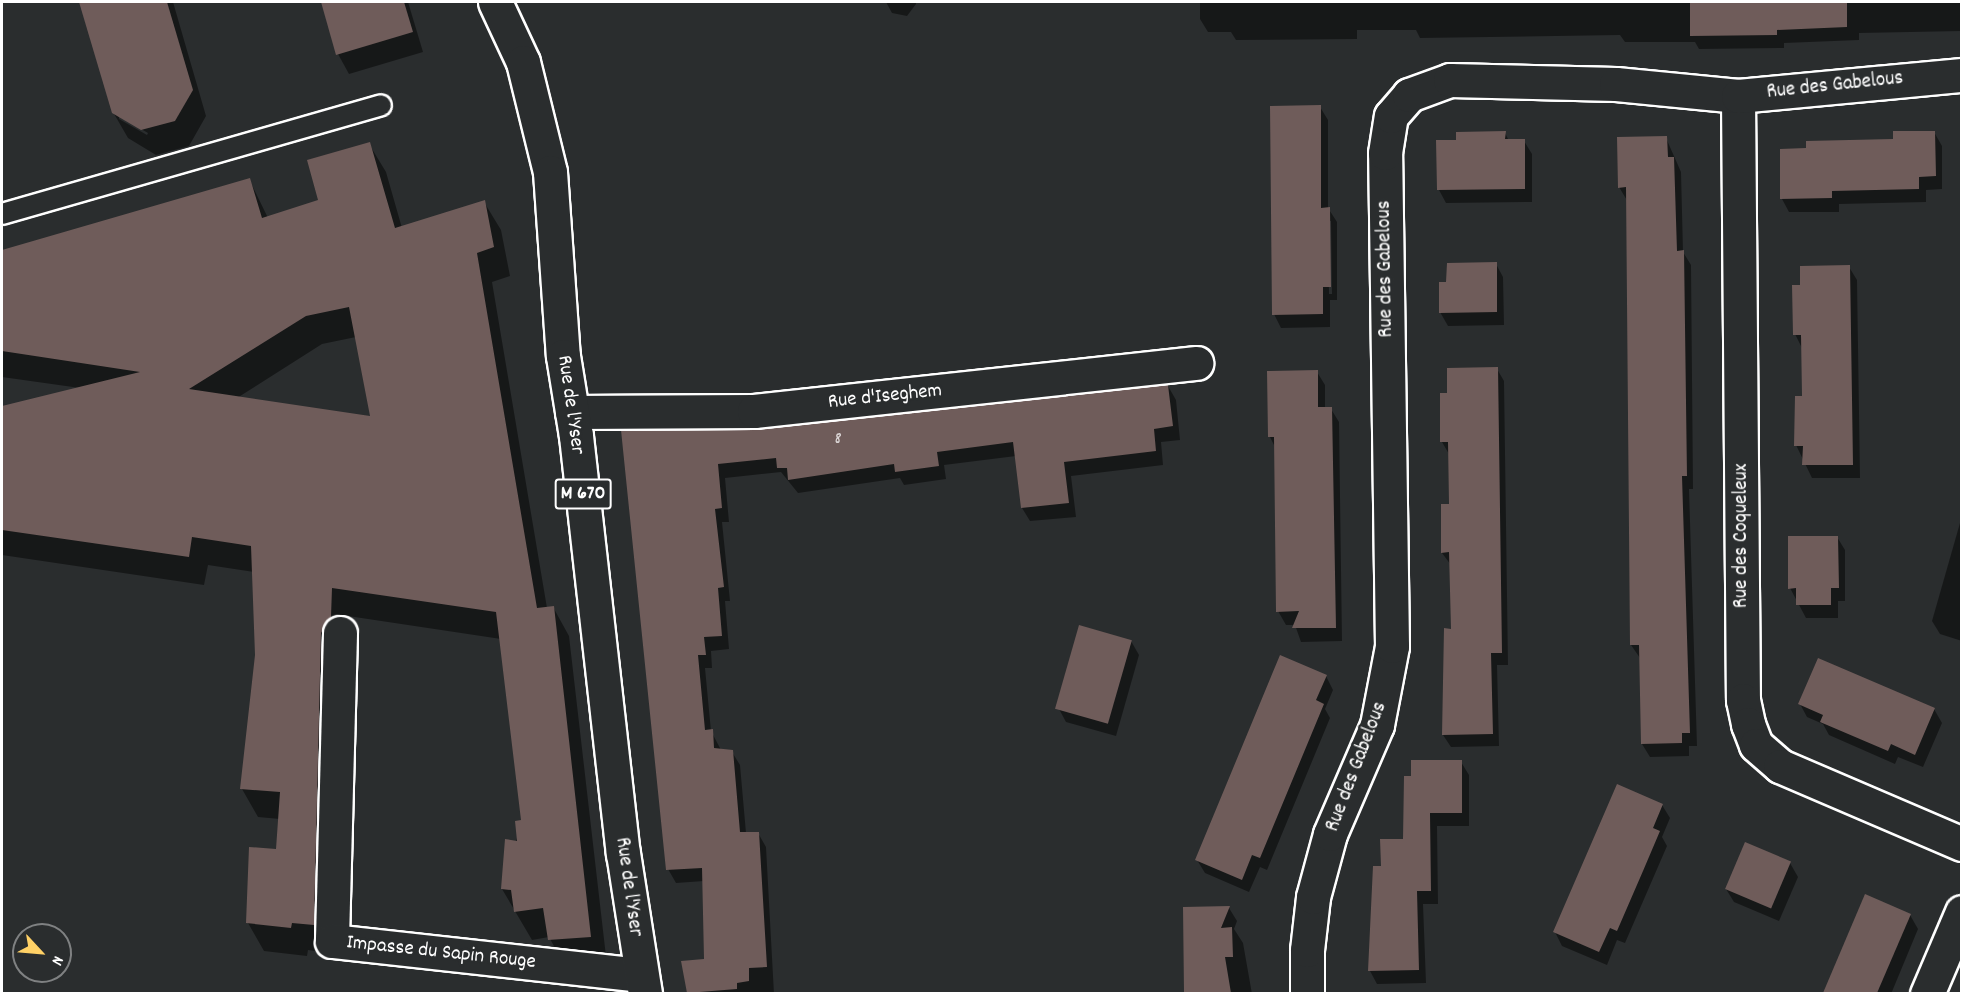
<!DOCTYPE html>
<style>
body{margin:0}
#map{position:relative;width:1963px;height:995px;overflow:hidden;background:#2a2d2e;font-family:Dekko,sans-serif}
div>[style]{position:absolute}
.shadow>*{inset:0;background:#0007}
.building>*{inset:0;background:#6f5c5a;transform-origin:0 0}
.roads{filter:drop-shadow(2px 0 #fff) drop-shadow(-2px 0 #fff) drop-shadow(0 2px #fff) drop-shadow(0 -2px #fff)}
.service>*{height:20px;margin:-10px;padding:0 10px;transform-origin:10px;border-radius:10px;background:#2a2d2e}
.minor>*{height:33px;margin:-16.5px;padding:0 16.5px;transform-origin:16.5px;border-radius:16.5px;background:#2a2d2e}
.primary>*{height:33px;margin:-16.5px;padding:0 16.5px;transform-origin:16.5px;border-radius:16.5px;background:#2a2d2e}
span{translate:-50% -50%;white-space:nowrap;text-align:center;line-height:1.15;-webkit-text-stroke:5px #2a2d2e;paint-order:stroke}
.number-label{font-size:18px;color:#dbd6d6}
.number-label span{-webkit-text-stroke-width:0}
.shield-label span{padding:2px 4px;background:#2a2d2e;border:2px solid;border-radius:4px;-webkit-text-stroke-width:0}
.shield-label{font-size:20px;color:#fff;font-weight:700}
.street-label{font-size:21px;color:#fff}
.frame{position:absolute;inset:0;border:3px solid #fff;pointer-events:none}
.north{position:absolute;left:12px;top:923px;width:60px;height:60px;box-sizing:border-box;background:#2a2d2e;border:2px solid #7f8182;border-radius:50%;rotate:116deg;font-size:16px;font-weight:700;line-height:24px;text-align:center;color:#fff}
.north::after{content:'';display:block;margin:auto;width:21px;height:27px;background:#ffd166;clip-path:polygon(50% 0,100% 100%,50% 72%,0 100%)}
</style>
<div id="map">
<div class="shadow">
<div style="clip-path:polygon(evenodd,80px 2px,173px 2px,206px 116px,189px 146px,156px 155px,128px 138px,113px 112px,80px 2px,119px 116px,148px 133px,147px 135px,119px 119px,119px 116px)"></div>
<div style="clip-path:polygon(323px 2px,408px 2px,423px 52px,349px 74px,338px 54px)"></div>
<div style="clip-path:polygon(886px 2px,916px 2px,916px 4px,907px 16px,892px 13px)"></div>
<div style="clip-path:polygon(1200px 2px,1962px 2px,1962px 31px,1859px 33px,1859px 40px,1784px 43px,1784px 48px,1699px 49px,1695px 42px,1625px 42px,1620px 35px,1420px 38px,1416px 30px,1357px 30px,1357px 39px,1236px 40px,1231px 32px,1208px 32px,1200px 19px)"></div>
<div style="clip-path:polygon(evenodd,1320px 107px,1328px 120px,1328px 208px,1337px 222px,1337px 300px,1330px 300px,1330px 327px,1281px 328px,1274px 314px,1320px 107px,1328px 221px,1331px 221px,1332px 294px,1329px 294px,1328px 221px)"></div>
<div style="clip-path:polygon(1934px 132px,1942px 146px,1942px 189px,1926px 190px,1926px 202px,1839px 204px,1839px 212px,1789px 212px,1782px 199px,1894px 141px)"></div>
<div style="clip-path:polygon(1505px 133px,1509px 141px,1524px 141px,1532px 154px,1532px 202px,1446px 203px,1439px 190px,1457px 142px)"></div>
<div style="clip-path:polygon(1666px 138px,1681px 172px,1683px 252px,1691px 265px,1693px 489px,1689px 489px,1697px 746px,1689px 746px,1689px 756px,1650px 757px,1642px 744px,1640px 658px,1631px 645px,1628px 202px,1619px 187px)"></div>
<div style="clip-path:polygon(evenodd,369px 144px,386px 172px,402px 228px,484px 202px,501px 230px,510px 276px,492px 282px,547px 608px,553px 607px,569px 636px,607px 965px,566px 968px,549px 937px,532px 940px,502px 889px,522px 821px,501px 639px,348px 616px,329px 953px,308px 950px,307px 956px,264px 951px,248px 923px,278px 851px,280px 819px,258px 817px,242px 789px,256px 655px,254px 572px,208px 565px,204px 585px,2px 555px,2px 408px,80px 388px,2px 377px,2px 252px,249px 179px,268px 218px,320px 201px,369px 144px,356px 337px,372px 418px,237px 398px,322px 344px,356px 337px)"></div>
<div style="clip-path:polygon(1496px 264px,1503px 277px,1504px 325px,1448px 326px,1440px 312px,1448px 284px)"></div>
<div style="clip-path:polygon(1849px 267px,1857px 280px,1860px 478px,1812px 478px,1796px 445px,1803px 397px,1802px 348px,1795px 334px,1801px 286px)"></div>
<div style="clip-path:polygon(1497px 369px,1504px 381px,1508px 665px,1497px 665px,1499px 746px,1451px 747px,1443px 735px,1452px 630px,1451px 565px,1442px 553px,1450px 506px,1449px 454px,1442px 442px,1449px 394px)"></div>
<div style="clip-path:polygon(1317px 372px,1325px 385px,1325px 409px,1331px 409px,1339px 422px,1342px 641px,1301px 642px,1295px 625px,1286px 625px,1278px 611px,1275px 447px,1270px 437px,1269px 373px)"></div>
<div style="clip-path:polygon(1168px 386px,1176px 400px,1180px 440px,1161px 442px,1163px 465px,1071px 476px,1076px 517px,1030px 521px,1022px 508px,1016px 456px,944px 465px,946px 479px,904px 485px,900px 478px,798px 493px,781px 472px,725px 478px,729px 522px,722px 522px,730px 601px,725px 601px,729px 649px,711px 651px,712px 668px,705px 668px,711px 731px,721px 750px,732px 752px,740px 765px,746px 833px,758px 833px,766px 847px,774px 994px,689px 994px,683px 962px,705px 960px,704px 881px,676px 883px,668px 869px,623px 432px,756px 431px)"></div>
<div style="clip-path:polygon(1962px 516px,1962px 641px,1940px 634px,1932px 621px)"></div>
<div style="clip-path:polygon(1837px 537px,1845px 550px,1845px 601px,1838px 601px,1838px 618px,1806px 618px,1790px 588px)"></div>
<div style="clip-path:polygon(1131px 641px,1139px 655px,1116px 736px,1066px 722px,1059px 709px)"></div>
<div style="clip-path:polygon(1326px 676px,1333px 690px,1325px 709px,1330px 718px,1267px 870px,1260px 867px,1249px 892px,1205px 873px,1197px 860px)"></div>
<div style="clip-path:polygon(1800px 704px,1934px 709px,1942px 723px,1923px 767px,1898px 757px,1895px 764px,1829px 735px,1823px 724px,1807px 717px)"></div>
<div style="clip-path:polygon(1461px 762px,1469px 775px,1469px 826px,1437px 826px,1438px 904px,1423px 904px,1426px 983px,1377px 984px,1370px 971px,1382px 868px,1404px 840px,1413px 778px)"></div>
<div style="clip-path:polygon(1662px 805px,1670px 818px,1662px 837px,1667px 846px,1625px 943px,1617px 940px,1607px 965px,1562px 946px,1555px 932px)"></div>
<div style="clip-path:polygon(1790px 863px,1798px 877px,1779px 921px,1734px 902px,1726px 889px)"></div>
<div style="clip-path:polygon(1229px 908px,1237px 921px,1234px 929px,1243px 943px,1252px 994px,1185px 994px,1184px 909px)"></div>
<div style="clip-path:polygon(1910px 915px,1918px 929px,1891px 994px,1825px 994px)"></div>
</div>
<div class="building">
<div style="clip-path:polygon(79px 2px,167px 2px,193px 90px,175px 121px,141px 130px,112px 113px)"></div>
<div style="clip-path:polygon(321px 2px,404px 2px,413px 32px,336px 55px)"></div>
<div style="clip-path:polygon(1690px 2px,1847px 2px,1847px 27px,1777px 30px,1777px 35px,1690px 36px)"></div>
<div style="clip-path:polygon(1321px 105px,1321px 208px,1330px 207px,1331px 287px,1323px 287px,1323px 314px,1272px 315px,1270px 106px)"></div>
<div style="clip-path:polygon(1506px 131px,1505px 139px,1525px 139px,1525px 189px,1437px 190px,1436px 140px,1456px 140px,1456px 132px)"></div>
<div style="clip-path:polygon(1893px 131px,1935px 131px,1936px 176px,1919px 177px,1919px 189px,1832px 191px,1832px 198px,1780px 199px,1780px 149px,1806px 148px,1806px 141px,1893px 139px)"></div>
<div style="clip-path:polygon(1667px 136px,1668px 157px,1674px 157px,1677px 251px,1684px 250px,1687px 476px,1682px 476px,1690px 733px,1682px 733px,1682px 743px,1641px 744px,1639px 645px,1630px 645px,1626px 187px,1618px 188px,1617px 137px)"></div>
<div style="clip-path:polygon(evenodd,370px 142px,395px 228px,485px 200px,494px 247px,477px 253px,537px 608px,554px 606px,591px 937px,548px 940px,543px 908px,514px 912px,511px 890px,501px 889px,505px 839px,517px 841px,515px 821px,521px 820px,496px 612px,332px 588px,331px 617px,321px 633px,314px 925px,292px 923px,291px 928px,246px 923px,249px 847px,276px 849px,280px 792px,240px 789px,255px 655px,251px 546px,192px 537px,189px 557px,2px 530px,2px 406px,140px 372px,2px 351px,2px 250px,250px 178px,262px 218px,318px 200px,307px 160px,370px 142px,349px 307px,370px 416px,189px 389px,306px 316px,349px 307px)"></div>
<div style="clip-path:polygon(1497px 262px,1497px 312px,1439px 313px,1439px 282px,1446px 282px,1447px 263px)"></div>
<div style="clip-path:polygon(1850px 265px,1853px 465px,1802px 465px,1803px 446px,1794px 446px,1795px 396px,1802px 396px,1801px 335px,1793px 335px,1792px 285px,1800px 285px,1800px 266px)"></div>
<div style="clip-path:polygon(1498px 367px,1502px 653px,1491px 653px,1493px 734px,1442px 735px,1444px 628px,1451px 629px,1449px 552px,1441px 553px,1441px 504px,1449px 504px,1448px 442px,1440px 442px,1440px 393px,1447px 393px,1447px 368px)"></div>
<div style="clip-path:polygon(1318px 370px,1318px 407px,1332px 407px,1336px 628px,1292px 628px,1299px 611px,1276px 612px,1274px 437px,1268px 437px,1267px 371px)"></div>
<div style="clip-path:polygon(1168px 385px,1173px 426px,1154px 429px,1156px 451px,1064px 462px,1069px 503px,1021px 508px,1013px 442px,937px 452px,939px 466px,895px 472px,894px 464px,788px 480px,787px 468px,777px 468px,776px 458px,718px 464px,722px 508px,715px 509px,724px 587px,718px 588px,722px 636px,704px 637px,706px 655px,698px 655px,705px 730px,713px 729px,714px 748px,733px 750px,740px 832px,759px 832px,767px 967px,749px 968px,749px 981px,737px 983px,737px 989px,687px 993px,681px 961px,704px 959px,702px 868px,666px 870px,621px 430px,756px 430px)"></div>
<div style="clip-path:polygon(1788px 536px,1838px 536px,1839px 588px,1831px 588px,1831px 605px,1796px 605px,1796px 588px,1788px 589px)"></div>
<div style="left:1079px;top:625px;width:55px;height:87px;rotate:16deg"></div>
<div style="clip-path:polygon(1280px 655px,1327px 675px,1316px 700px,1324px 704px,1260px 858px,1252px 855px,1242px 880px,1195px 860px)"></div>
<div style="clip-path:polygon(1818px 658px,1935px 708px,1915px 755px,1891px 744px,1888px 751px,1820px 722px,1823px 715px,1798px 704px)"></div>
<div style="clip-path:polygon(1411px 760px,1462px 760px,1462px 813px,1430px 813px,1431px 891px,1417px 891px,1419px 970px,1368px 971px,1373px 866px,1381px 866px,1380px 839px,1403px 839px,1404px 776px,1411px 776px)"></div>
<div style="clip-path:polygon(1617px 784px,1663px 804px,1653px 828px,1660px 831px,1643px 871px,1617px 931px,1610px 928px,1599px 952px,1553px 932px)"></div>
<div style="left:1745px;top:842px;width:50px;height:51px;rotate:23deg"></div>
<div style="clip-path:polygon(1865px 894px,1911px 914px,1877px 993px,1823px 993px)"></div>
<div style="clip-path:polygon(1230px 906px,1221px 928px,1232px 927px,1233px 957px,1225px 957px,1231px 993px,1184px 993px,1183px 907px)"></div>
</div>
<div class="roads">
<div class="service">
<div style="left:2px;top:214px;width:394px;rotate:-16deg"></div>
</div>
<div class="minor">
<div style="left:1738px;top:96px;width:604px;rotate:89.53deg"></div>
<div style="left:1743px;top:700px;width:25px;rotate:78deg"></div>
<div style="left:1748px;top:724px;width:22px;rotate:69deg"></div>
<div style="left:1756px;top:745px;width:32px;rotate:41deg"></div>
<div style="left:1780px;top:766px;width:198px;rotate:23.2deg"></div>
<div style="left:572px;top:412px;width:182px;rotate:-0.3deg"></div>
<div style="left:754px;top:411px;width:445px;rotate:-6.2deg"></div>
<div style="left:340px;top:633px;width:308px;rotate:91.5deg"></div>
<div style="left:332px;top:941px;width:311px;rotate:6.3deg"></div>
<div style="left:1307px;top:994px;width:44px;rotate:-90deg"></div>
<div style="left:1307px;top:950px;width:53px;rotate:-83.5deg"></div>
<div style="left:1313px;top:897px;width:65px;rotate:-74.9deg"></div>
<div style="left:1330px;top:834px;width:119px;rotate:-66.7deg"></div>
<div style="left:1377px;top:725px;width:80px;rotate:-79.2deg"></div>
<div style="left:1392px;top:646px;width:493px;rotate:-90.8deg"></div>
<div style="left:1385px;top:153px;width:37px;rotate:-81deg"></div>
<div style="left:1391px;top:116px;width:28px;rotate:-49deg"></div>
<div style="left:1409px;top:95px;width:44px;rotate:-20.1deg"></div>
<div style="left:1450px;top:80px;width:166px;rotate:1.4deg"></div>
<div style="left:1616px;top:84px;width:123px;rotate:5.6deg"></div>
<div style="left:1738px;top:96px;width:225px;rotate:-5.4deg"></div>
<div style="left:1927px;top:994px;width:89px;rotate:-66.9deg"></div>
</div>
<div class="primary">
<div style="left:495px;top:2px;width:66px;rotate:65deg"></div>
<div style="left:523px;top:62px;width:113px;rotate:76.2deg"></div>
<div style="left:550px;top:172px;width:184px;rotate:86deg"></div>
<div style="left:563px;top:356px;width:81px;rotate:80.8deg"></div>
<div style="left:576px;top:436px;width:420px;rotate:83.6deg"></div>
<div style="left:623px;top:853px;width:143px;rotate:81.1deg"></div>
</div>
</div>
<div class="number-label">
<span style="left:838px;top:440px">8</span>
</div>
<div class="shield-label">
<span style="left:583px;top:494px">M 670</span>
</div>
<div class="street-label">
<span style="left:1835px;top:86px;rotate:-6deg">Rue des Gabelous</span>
<span style="left:1386px;top:269px;rotate:-91deg">Rue des Gabelous</span>
<span style="left:885px;top:397px;rotate:-6deg">Rue d'Iseghem</span>
<span style="left:570px;top:405px;rotate:82deg">Rue de l'Yser</span>
<span style="left:1742px;top:536px;rotate:-90deg">Rue des Coqueleux</span>
<span style="left:1357px;top:767px;rotate:-69deg">Rue des Gabelous</span>
<span style="left:628px;top:887px;rotate:82deg">Rue de l'Yser</span>
<span style="left:441px;top:953px;rotate:6deg">Impasse du Sapin Rouge</span>
</div>
<div class="frame"></div>
<div class="north">N</div>
</div>
